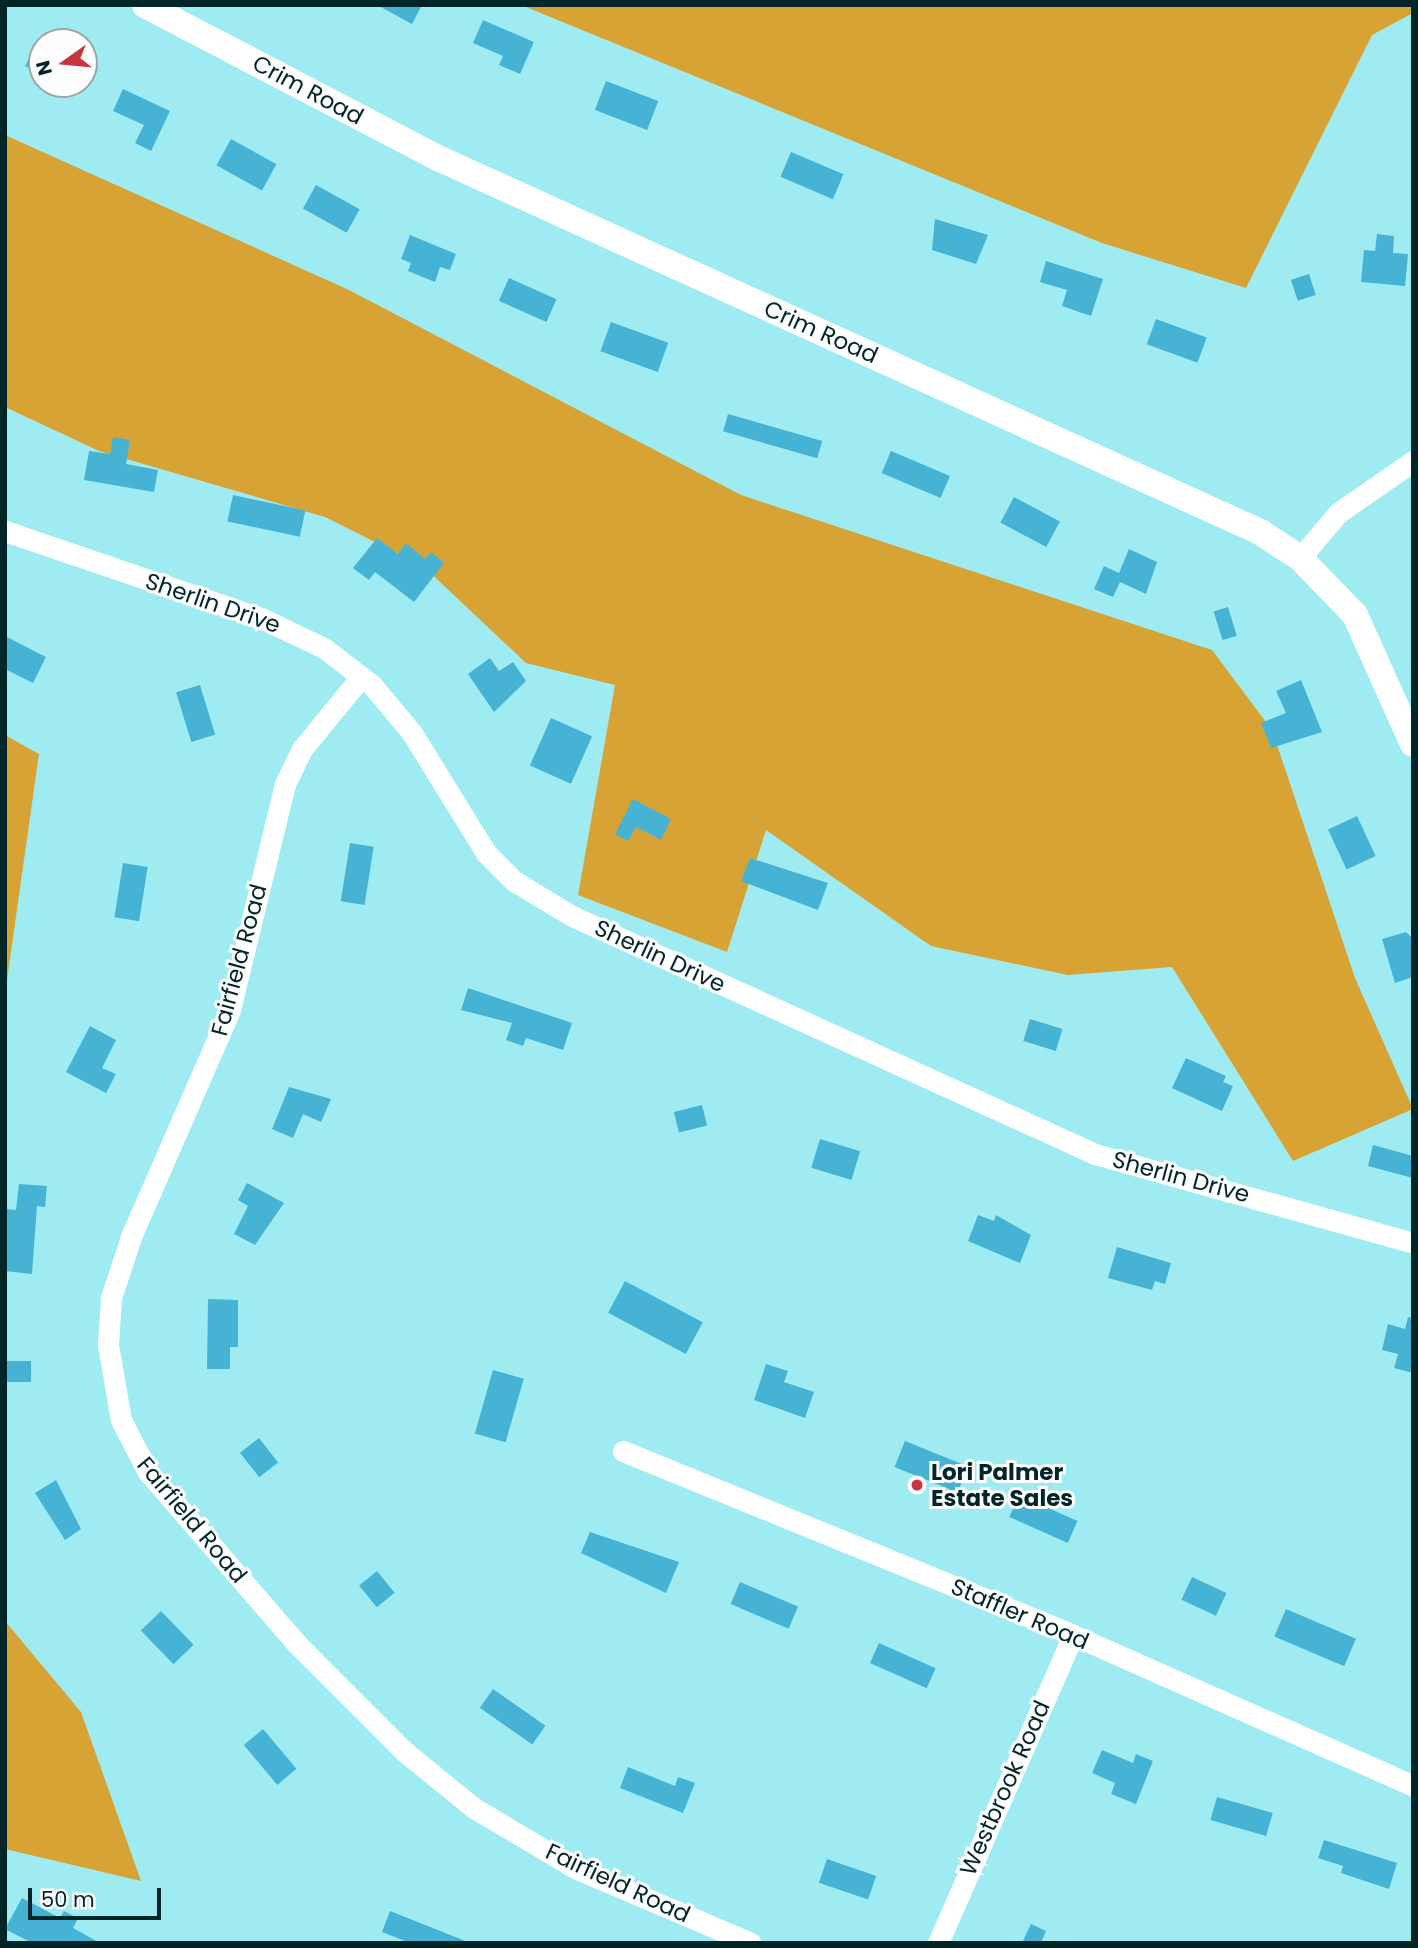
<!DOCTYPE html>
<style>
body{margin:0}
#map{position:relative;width:1418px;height:1948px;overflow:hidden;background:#9eecf2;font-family:Poppins,sans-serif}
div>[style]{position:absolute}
.forest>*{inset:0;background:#d8a335}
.building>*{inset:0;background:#46b3d4;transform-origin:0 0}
.minor>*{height:21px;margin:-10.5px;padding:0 10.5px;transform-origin:10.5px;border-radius:10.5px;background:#fff}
.tertiary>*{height:26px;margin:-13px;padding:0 13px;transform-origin:13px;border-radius:13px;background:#fff}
.dots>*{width:19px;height:19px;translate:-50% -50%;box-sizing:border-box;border:4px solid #fdfdfd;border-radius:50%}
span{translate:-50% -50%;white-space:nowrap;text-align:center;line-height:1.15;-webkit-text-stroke:6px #fdfdfd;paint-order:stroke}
.street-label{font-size:23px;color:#022527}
.poi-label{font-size:23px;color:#022527;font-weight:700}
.left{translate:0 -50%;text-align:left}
.frame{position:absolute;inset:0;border:7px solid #022527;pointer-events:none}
.north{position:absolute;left:28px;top:28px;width:70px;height:70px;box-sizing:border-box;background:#fdfdfd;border:2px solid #99a7a7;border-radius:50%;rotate:255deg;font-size:19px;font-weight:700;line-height:28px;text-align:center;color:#022527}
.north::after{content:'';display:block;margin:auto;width:24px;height:32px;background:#c63641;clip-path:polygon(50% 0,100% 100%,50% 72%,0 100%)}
.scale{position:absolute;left:28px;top:1888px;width:133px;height:32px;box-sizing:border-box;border:4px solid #022527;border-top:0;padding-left:9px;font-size:21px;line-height:24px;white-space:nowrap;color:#022527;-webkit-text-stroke:5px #fdfdfd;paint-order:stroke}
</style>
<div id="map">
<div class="forest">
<div style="clip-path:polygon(521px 5px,1413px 5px,1413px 13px,1372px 35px,1246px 288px,1102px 243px)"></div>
<div style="clip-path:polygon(5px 135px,349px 290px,741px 495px,1212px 650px,1272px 730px,1355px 978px,1413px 1109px,1293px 1161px,1172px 967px,1068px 975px,931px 946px,766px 830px,727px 952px,578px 895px,615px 685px,526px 663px,423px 566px,325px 517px,99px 451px,5px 407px)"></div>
<div style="clip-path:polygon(5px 735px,39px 754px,5px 994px)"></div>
<div style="clip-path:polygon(5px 1621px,81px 1712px,141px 1881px,5px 1849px)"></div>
</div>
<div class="building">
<div style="clip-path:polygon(377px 5px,422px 5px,412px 24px)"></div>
<div style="clip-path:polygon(483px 20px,534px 42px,520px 74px,499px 65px,503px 56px,473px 43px)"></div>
<div style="clip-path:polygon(42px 35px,42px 75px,25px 66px)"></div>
<div style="left:606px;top:81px;width:56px;height:31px;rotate:21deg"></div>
<div style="clip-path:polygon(123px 89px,170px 111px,151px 151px,135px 143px,144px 125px,113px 111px)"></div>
<div style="left:231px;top:139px;width:52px;height:30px;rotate:29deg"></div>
<div style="left:791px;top:152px;width:57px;height:27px;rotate:23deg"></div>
<div style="left:316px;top:185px;width:50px;height:27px;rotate:29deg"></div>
<div style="clip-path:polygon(935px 219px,988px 235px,976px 264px,932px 250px)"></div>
<div style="clip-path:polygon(1377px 234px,1394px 236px,1393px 253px,1408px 254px,1405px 286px,1361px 282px,1364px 250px,1375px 251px)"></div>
<div style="clip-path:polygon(410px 235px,456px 254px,450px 270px,440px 267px,435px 282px,408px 271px,411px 263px,401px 259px)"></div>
<div style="clip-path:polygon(1046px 261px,1103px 279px,1091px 316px,1062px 306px,1067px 290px,1040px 282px)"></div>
<div style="left:1309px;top:274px;width:22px;height:19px;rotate:72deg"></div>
<div style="left:509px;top:278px;width:52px;height:25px;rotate:24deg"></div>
<div style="left:1156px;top:319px;width:54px;height:27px;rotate:20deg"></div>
<div style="left:611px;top:322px;width:61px;height:31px;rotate:20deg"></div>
<div style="left:728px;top:414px;width:98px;height:18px;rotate:16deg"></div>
<div style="clip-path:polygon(113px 437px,130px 440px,126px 464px,158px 470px,154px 492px,84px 480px,89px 451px,110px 454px)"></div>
<div style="left:891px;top:451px;width:64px;height:24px;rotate:23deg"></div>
<div style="left:233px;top:495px;width:74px;height:27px;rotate:12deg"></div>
<div style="left:1014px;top:497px;width:52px;height:29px;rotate:28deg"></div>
<div style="clip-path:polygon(377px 538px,398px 554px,406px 543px,425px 559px,431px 552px,444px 563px,414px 602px,375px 572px,369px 580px,353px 568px)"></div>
<div style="clip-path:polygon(1129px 549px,1157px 562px,1146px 594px,1120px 582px,1113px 597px,1094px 589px,1104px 566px,1119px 573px)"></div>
<div style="left:1228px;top:607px;width:30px;height:15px;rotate:73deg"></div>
<div style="clip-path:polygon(5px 636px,46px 657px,33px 683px,5px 669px)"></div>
<div style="clip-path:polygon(490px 658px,499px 671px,513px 662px,526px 681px,494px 712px,468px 674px)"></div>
<div style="clip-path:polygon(1301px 680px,1322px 732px,1271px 748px,1261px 723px,1286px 713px,1276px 691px)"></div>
<div style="left:200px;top:685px;width:52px;height:25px;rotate:73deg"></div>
<div style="left:551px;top:718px;width:45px;height:52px;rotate:24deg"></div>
<div style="clip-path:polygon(633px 799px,671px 819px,661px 840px,636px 827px,628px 841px,615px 834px)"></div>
<div style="left:1357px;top:816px;width:44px;height:32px;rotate:65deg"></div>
<div style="left:350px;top:843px;width:24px;height:59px;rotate:9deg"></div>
<div style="clip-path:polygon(750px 858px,828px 883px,818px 910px,741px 881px)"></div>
<div style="left:123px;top:863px;width:25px;height:55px;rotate:9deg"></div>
<div style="clip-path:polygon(1406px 932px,1413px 939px,1413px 977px,1395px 983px,1382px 939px)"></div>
<div style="clip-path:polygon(468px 988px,572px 1023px,563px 1050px,526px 1038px,523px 1046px,506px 1040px,512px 1023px,461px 1010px)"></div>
<div style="left:1030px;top:1019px;width:34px;height:23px;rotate:17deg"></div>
<div style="clip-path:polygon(90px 1026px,116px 1040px,102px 1068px,116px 1074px,106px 1093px,66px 1072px)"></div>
<div style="clip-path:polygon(1186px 1058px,1226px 1076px,1223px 1082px,1233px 1086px,1222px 1111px,1172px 1088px)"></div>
<div style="clip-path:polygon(289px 1087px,331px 1099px,321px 1122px,303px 1114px,293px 1138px,272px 1129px)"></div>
<div style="left:702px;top:1105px;width:21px;height:29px;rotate:76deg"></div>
<div style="left:820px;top:1139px;width:42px;height:30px;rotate:17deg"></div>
<div style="clip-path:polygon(1373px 1145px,1413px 1156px,1413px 1178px,1368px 1166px)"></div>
<div style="clip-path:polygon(247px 1183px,284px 1203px,255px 1245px,234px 1234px,248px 1206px,238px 1200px)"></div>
<div style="clip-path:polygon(19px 1184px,47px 1186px,45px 1207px,37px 1206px,32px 1274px,5px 1271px,5px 1209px,16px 1210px)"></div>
<div style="clip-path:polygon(978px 1215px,994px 1221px,996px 1215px,1031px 1235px,1020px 1263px,968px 1241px)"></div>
<div style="clip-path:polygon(1117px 1247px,1171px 1263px,1165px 1284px,1155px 1281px,1152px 1290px,1108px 1278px)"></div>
<div style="left:625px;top:1281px;width:88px;height:36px;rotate:28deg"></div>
<div style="clip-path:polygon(208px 1299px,238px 1300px,238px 1347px,230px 1347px,230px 1369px,207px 1369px)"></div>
<div style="clip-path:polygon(1408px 1317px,1413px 1318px,1413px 1373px,1394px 1368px,1398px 1354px,1382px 1350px,1388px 1324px,1405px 1329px)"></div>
<div style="left:5px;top:1361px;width:26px;height:21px"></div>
<div style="clip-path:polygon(766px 1364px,788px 1371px,784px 1382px,814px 1392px,805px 1418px,754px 1400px)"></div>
<div style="left:493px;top:1370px;width:32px;height:66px;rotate:16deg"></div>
<div style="left:259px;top:1438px;width:31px;height:24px;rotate:52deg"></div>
<div style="left:905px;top:1441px;width:68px;height:28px;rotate:22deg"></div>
<div style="clip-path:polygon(56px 1480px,81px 1529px,65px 1540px,35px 1493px)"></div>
<div style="left:1019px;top:1495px;width:64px;height:24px;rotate:24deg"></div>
<div style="clip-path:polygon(590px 1532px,679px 1562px,666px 1593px,581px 1553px)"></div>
<div style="left:377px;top:1571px;width:28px;height:23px;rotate:51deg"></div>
<div style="left:1192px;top:1577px;width:38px;height:25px;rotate:25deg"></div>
<div style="left:740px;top:1582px;width:63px;height:24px;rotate:23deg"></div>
<div style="left:1286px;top:1609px;width:76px;height:30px;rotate:23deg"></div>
<div style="left:161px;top:1611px;width:47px;height:28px;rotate:46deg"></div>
<div style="left:879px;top:1643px;width:62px;height:22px;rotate:24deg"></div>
<div style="left:493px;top:1689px;width:64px;height:23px;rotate:35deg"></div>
<div style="left:263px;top:1729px;width:52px;height:25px;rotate:50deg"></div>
<div style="clip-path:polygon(1102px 1750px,1133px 1763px,1136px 1754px,1153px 1761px,1136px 1804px,1111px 1794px,1115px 1783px,1092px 1773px)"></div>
<div style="clip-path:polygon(628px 1767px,675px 1786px,678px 1777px,695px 1783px,683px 1813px,620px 1788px)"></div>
<div style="left:1217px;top:1797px;width:58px;height:24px;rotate:16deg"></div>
<div style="clip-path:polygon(1324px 1840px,1397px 1863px,1389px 1889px,1341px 1873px,1343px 1866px,1318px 1858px)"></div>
<div style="left:827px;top:1859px;width:52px;height:25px;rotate:19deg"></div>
<div style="clip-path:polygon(22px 1898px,60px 1918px,64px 1911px,78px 1918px,73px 1928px,100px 1943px,32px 1943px,5px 1929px)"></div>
<div style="clip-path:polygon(390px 1911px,468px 1942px,468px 1943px,410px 1943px,382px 1932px)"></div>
<div style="clip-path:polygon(1031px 1924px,1046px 1931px,1041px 1943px,1022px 1943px)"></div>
</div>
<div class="minor">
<div style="left:5px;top:531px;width:270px;rotate:18.8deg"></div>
<div style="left:261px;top:618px;width:70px;rotate:25.5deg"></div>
<div style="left:324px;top:648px;width:61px;rotate:37.6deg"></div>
<div style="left:372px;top:685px;width:62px;rotate:50.2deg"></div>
<div style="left:412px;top:733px;width:141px;rotate:58.3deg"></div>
<div style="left:486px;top:853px;width:40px;rotate:45deg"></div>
<div style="left:514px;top:881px;width:68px;rotate:31.1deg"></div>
<div style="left:572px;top:916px;width:575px;rotate:24.47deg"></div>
<div style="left:1095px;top:1154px;width:330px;rotate:15.6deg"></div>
<div style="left:1300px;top:558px;width:59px;rotate:-49.8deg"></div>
<div style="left:1338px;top:513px;width:91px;rotate:-34.7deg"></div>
<div style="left:361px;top:677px;width:93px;rotate:129.3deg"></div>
<div style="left:302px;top:749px;width:39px;rotate:116deg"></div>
<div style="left:285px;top:784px;width:233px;rotate:103.7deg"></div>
<div style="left:230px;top:1010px;width:248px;rotate:113.6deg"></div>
<div style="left:131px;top:1237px;width:64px;rotate:108.2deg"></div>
<div style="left:111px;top:1298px;width:47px;rotate:93.7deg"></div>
<div style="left:108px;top:1345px;width:76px;rotate:80.2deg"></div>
<div style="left:121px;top:1420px;width:59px;rotate:62.6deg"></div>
<div style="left:148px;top:1472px;width:226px;rotate:49.1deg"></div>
<div style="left:296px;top:1643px;width:154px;rotate:45deg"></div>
<div style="left:405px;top:1752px;width:89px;rotate:39.1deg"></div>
<div style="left:474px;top:1808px;width:117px;rotate:30.7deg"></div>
<div style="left:575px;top:1868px;width:191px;rotate:23.1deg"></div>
<div style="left:623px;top:1451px;width:486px;rotate:22.2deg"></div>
<div style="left:1073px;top:1635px;width:372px;rotate:23.9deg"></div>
<div style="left:938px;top:1943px;width:336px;rotate:-66.3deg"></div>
</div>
<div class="tertiary">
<div style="left:145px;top:5px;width:331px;rotate:27.6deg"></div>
<div style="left:438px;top:158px;width:903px;rotate:24.46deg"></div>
<div style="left:1260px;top:532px;width:48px;rotate:33deg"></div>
<div style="left:1300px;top:558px;width:79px;rotate:46deg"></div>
<div style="left:1355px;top:615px;width:141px;rotate:65.8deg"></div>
</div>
<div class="dots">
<div style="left:917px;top:1485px;background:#c63641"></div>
</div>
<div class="street-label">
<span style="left:308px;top:90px;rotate:28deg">Crim Road</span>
<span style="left:821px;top:332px;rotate:24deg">Crim Road</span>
<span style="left:213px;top:603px;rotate:19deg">Sherlin Drive</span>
<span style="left:660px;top:956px;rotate:25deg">Sherlin Drive</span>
<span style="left:239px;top:960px;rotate:-75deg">Fairfield Road</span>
<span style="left:1181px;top:1177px;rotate:15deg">Sherlin Drive</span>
<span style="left:192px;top:1520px;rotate:50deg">Fairfield Road</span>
<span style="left:1020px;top:1614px;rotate:23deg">Staffler Road</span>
<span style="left:1005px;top:1788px;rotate:-66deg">Westbrook Road</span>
<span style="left:618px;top:1883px;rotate:25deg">Fairfield Road</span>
</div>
<div class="poi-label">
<span class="left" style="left:931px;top:1485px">Lori Palmer<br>Estate Sales</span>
</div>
<div class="frame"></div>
<div class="north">N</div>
<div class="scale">50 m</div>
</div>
